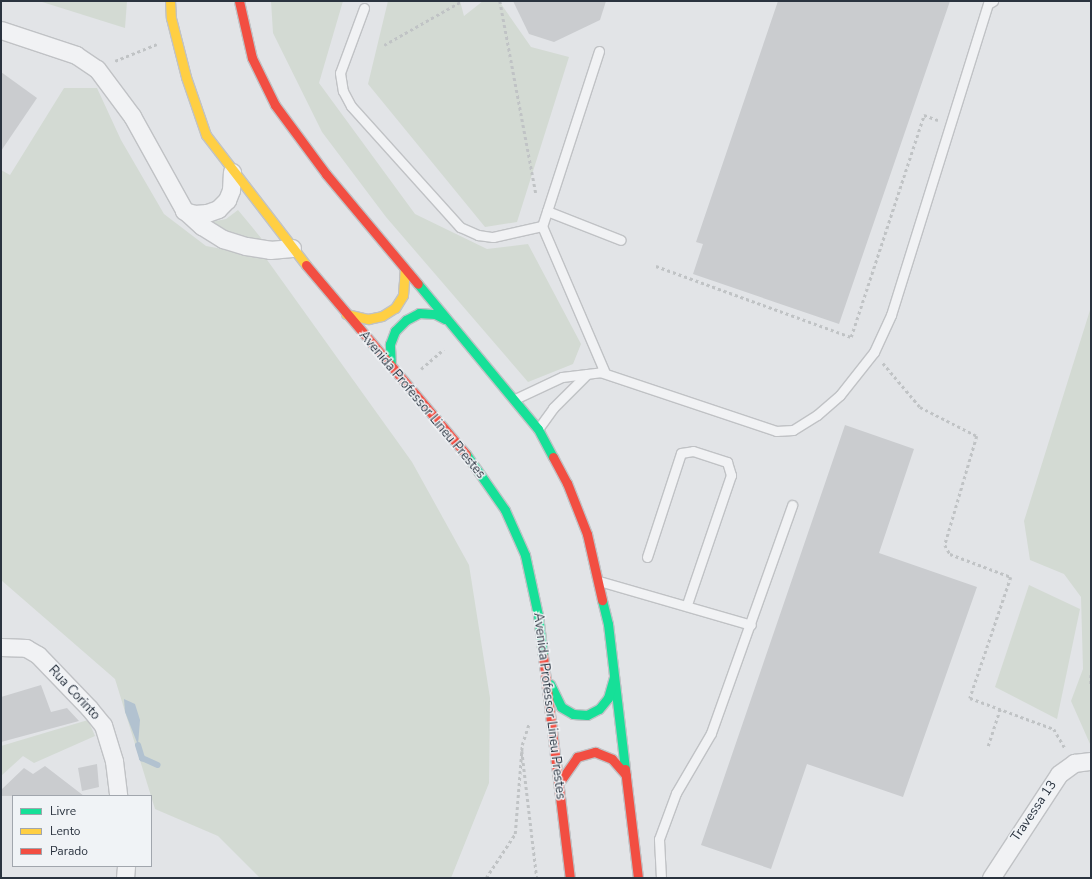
<!DOCTYPE html>
<style>
body{margin:0}
#map{position:relative;width:1092px;height:879px;overflow:hidden;background:#e2e4e7;font-family:"Nunito Sans",sans-serif}
div>[style]{position:absolute}
.green>*{inset:0;background:#d3dad3}
.water>*{inset:0;background:#b2c2d0}
.stream>*{height:6px;margin:-3px;padding:0 3px;transform-origin:3px;border-radius:3px;background:#b2c2d0}
.building>*{inset:0;background:#cacccf}
.path>*{height:2.5px;margin-top:-1.25px;transform-origin:0;background:repeating-linear-gradient(90deg,#c0c3c5 0 3px,transparent 0 6px)}
.roads{filter:drop-shadow(1px 0 #c0c2c5) drop-shadow(-1px 0 #c0c2c5) drop-shadow(0 1px #c0c2c5) drop-shadow(0 -1px #c0c2c5)}
.lane>*{height:9px;margin:-4.5px;padding:0 4.5px;transform-origin:4.5px;border-radius:4.5px;background:#f1f2f4}
.street>*{height:17px;margin:-8.5px;padding:0 8.5px;transform-origin:8.5px;border-radius:8.5px;background:#f1f2f4}
.fast>*{height:9px;margin:-4.5px;padding:0 4.5px;transform-origin:4.5px;border-radius:4.5px;background:#16e098}
.slow>*{height:9px;margin:-4.5px;padding:0 4.5px;transform-origin:4.5px;border-radius:4.5px;background:#ffcf43}
.jam>*{height:9px;margin:-4.5px;padding:0 4.5px;transform-origin:4.5px;border-radius:4.5px;background:#f24e42}
span{translate:-50% -50%;white-space:nowrap;text-align:center;line-height:1.15;-webkit-text-stroke:3px #f0f3f6;paint-order:stroke}
.street-label{font-size:13px;color:#2a333f}
.frame{position:absolute;inset:0;border:2px solid #2a333f;pointer-events:none}
.legend{position:absolute;left:12px;top:795px;width:140px;height:72px;box-sizing:border-box;background:#f0f3f6;border:1px solid #a1a6ad;margin:0;padding:5px 7px;list-style:none;font-size:12px;color:#2a333f}
.legend li{display:flex;align-items:center;gap:8px;height:20px}
.legend b{width:20px;border:1px solid #a1a6ad}
</style>
<div id="map">
<div class="green">
<div style="clip-path:polygon(39px 1px,127px 1px,125px 28px)"></div>
<div style="clip-path:polygon(271px 1px,343px 1px,319px 83px,415px 214px,487px 249px,528px 244px,581px 344px,573px 364px,528px 382px,386px 217px,322px 132px,273px 33px)"></div>
<div style="clip-path:polygon(388px 1px,460px 1px,464px 16px,483px 1px,499px 1px,531px 47px,569px 57px,517px 222px,485px 227px,368px 84px)"></div>
<div style="clip-path:polygon(64px 88px,97px 88px,121px 140px,164px 214px,206px 246px,265px 257px,412px 462px,469px 565px,490px 698px,489px 783px,451px 878px,260px 878px,218px 836px,155px 809px,115px 679px,1px 580px,1px 170px,10px 175px)"></div>
<div style="clip-path:polygon(238px 210px,266px 244px,239px 239px,211px 222px,226px 219px)"></div>
<div style="clip-path:polygon(1091px 307px,1091px 744px,1090px 744px,1071px 701px,1083px 669px,1081px 597px,1064px 574px,1030px 560px,1024px 521px)"></div>
<div style="clip-path:polygon(1029px 585px,1080px 609px,1057px 719px,995px 687px)"></div>
<div style="clip-path:polygon(88px 720px,95px 736px,34px 763px,23px 756px,1px 776px,1px 746px)"></div>
</div>
<div class="water">
<div style="clip-path:polygon(124px 699px,135px 704px,140px 720px,138px 745px,125px 712px)"></div>
</div>
<div class="stream">
<div style="left:138px;top:745px;width:14px;rotate:73deg"></div>
<div style="left:142px;top:758px;width:17px;rotate:24deg"></div>
</div>
<div class="building">
<div style="clip-path:polygon(513px 1px,606px 1px,600px 20px,554px 42px,529px 34px)"></div>
<div style="clip-path:polygon(778px 1px,950px 1px,839px 324px,693px 274px,703px 244px,696px 242px)"></div>
<div style="clip-path:polygon(1px 72px,37px 98px,1px 151px)"></div>
<div style="clip-path:polygon(845px 425px,914px 449px,879px 553px,977px 587px,903px 797px,807px 764px,771px 869px,701px 845px)"></div>
<div style="clip-path:polygon(41px 685px,51px 712px,67px 708px,79px 721px,1px 742px,1px 697px)"></div>
<div style="clip-path:polygon(97px 764px,99px 787px,82px 791px,78px 768px)"></div>
<div style="clip-path:polygon(45px 766px,84px 796px,1px 796px,1px 790px,24px 768px,33px 774px)"></div>
</div>
<div class="path">
<div style="left:500px;top:1px;width:195px;rotate:79.4deg"></div>
<div style="left:384px;top:45px;width:90px;rotate:-29.4deg"></div>
<div style="left:115px;top:61px;width:45px;rotate:-22deg"></div>
<div style="left:656px;top:266px;width:208px;rotate:20deg"></div>
<div style="left:851px;top:337px;width:234px;rotate:-71.8deg"></div>
<div style="left:924px;top:115px;width:15px;rotate:20deg"></div>
<div style="left:883px;top:363px;width:57px;rotate:49.9deg"></div>
<div style="left:920px;top:407px;width:64px;rotate:27deg"></div>
<div style="left:977px;top:436px;width:114px;rotate:106.4deg"></div>
<div style="left:945px;top:545px;width:10px;rotate:61deg"></div>
<div style="left:950px;top:554px;width:65px;rotate:20.7deg"></div>
<div style="left:1011px;top:577px;width:128px;rotate:108.7deg"></div>
<div style="left:970px;top:698px;width:90px;rotate:20.3deg"></div>
<div style="left:1054px;top:729px;width:22px;rotate:60deg"></div>
<div style="left:421px;top:369px;width:30px;rotate:-41deg"></div>
<div style="left:1091px;top:675px;width:10px;rotate:90deg"></div>
<div style="left:988px;top:746px;width:39px;rotate:-72deg"></div>
<div style="left:522px;top:751px;width:128px;rotate:83.3deg"></div>
<div style="left:486px;top:878px;width:53px;rotate:-56.6deg"></div>
<div style="left:515px;top:834px;width:89px;rotate:-85.5deg"></div>
<div style="left:522px;top:745px;width:23px;rotate:-72deg"></div>
</div>
<div class="roads">
<div class="lane">
<div style="left:364px;top:8px;width:69px;rotate:110.3deg"></div>
<div style="left:340px;top:73px;width:18px;rotate:81deg"></div>
<div style="left:343px;top:91px;width:17px;rotate:62deg"></div>
<div style="left:351px;top:106px;width:163px;rotate:48deg"></div>
<div style="left:460px;top:227px;width:20px;rotate:24deg"></div>
<div style="left:478px;top:235px;width:15px;rotate:8deg"></div>
<div style="left:493px;top:237px;width:50px;rotate:-12.7deg"></div>
<div style="left:599px;top:51px;width:184px;rotate:108deg"></div>
<div style="left:542px;top:226px;width:160px;rotate:66.8deg"></div>
<div style="left:547px;top:211px;width:79px;rotate:21.4deg"></div>
<div style="left:515px;top:399px;width:52px;rotate:-25.1deg"></div>
<div style="left:562px;top:377px;width:38px;rotate:-7deg"></div>
<div style="left:600px;top:372px;width:186px;rotate:18.5deg"></div>
<div style="left:776px;top:431px;width:17px;rotate:-3deg"></div>
<div style="left:793px;top:430px;width:28px;rotate:-32deg"></div>
<div style="left:817px;top:415px;width:30px;rotate:-41deg"></div>
<div style="left:840px;top:395px;width:55px;rotate:-51.7deg"></div>
<div style="left:874px;top:352px;width:41px;rotate:-65.3deg"></div>
<div style="left:891px;top:315px;width:326px;rotate:-72.7deg"></div>
<div style="left:988px;top:4px;width:6px;rotate:-31deg"></div>
<div style="left:538px;top:429px;width:26px;rotate:-54deg"></div>
<div style="left:553px;top:408px;width:48px;rotate:-45deg"></div>
<div style="left:647px;top:557px;width:109px;rotate:-71.9deg"></div>
<div style="left:681px;top:453px;width:12px;rotate:-9deg"></div>
<div style="left:693px;top:451px;width:36px;rotate:18deg"></div>
<div style="left:727px;top:462px;width:14px;rotate:73deg"></div>
<div style="left:731px;top:475px;width:136px;rotate:108.8deg"></div>
<div style="left:599px;top:581px;width:158px;rotate:16.1deg"></div>
<div style="left:661px;top:878px;width:39px;rotate:-93deg"></div>
<div style="left:659px;top:839px;width:49px;rotate:-69.7deg"></div>
<div style="left:676px;top:793px;width:69px;rotate:-59.7deg"></div>
<div style="left:711px;top:733px;width:242px;rotate:-70.4deg"></div>
</div>
<div class="street">
<div style="left:1px;top:30px;width:79px;rotate:18.4deg"></div>
<div style="left:76px;top:55px;width:25px;rotate:34deg"></div>
<div style="left:97px;top:69px;width:59px;rotate:53.3deg"></div>
<div style="left:132px;top:116px;width:107px;rotate:61deg"></div>
<div style="left:184px;top:210px;width:24px;rotate:42deg"></div>
<div style="left:202px;top:226px;width:25px;rotate:32deg"></div>
<div style="left:223px;top:239px;width:24px;rotate:17deg"></div>
<div style="left:246px;top:246px;width:24px;rotate:9deg"></div>
<div style="left:270px;top:250px;width:22px;rotate:-5deg"></div>
<div style="left:184px;top:211px;width:11px;rotate:15deg"></div>
<div style="left:195px;top:214px;width:12px;rotate:-5deg"></div>
<div style="left:207px;top:213px;width:12px;rotate:-20deg"></div>
<div style="left:218px;top:209px;width:13px;rotate:-45deg"></div>
<div style="left:227px;top:200px;width:11px;rotate:-68deg"></div>
<div style="left:231px;top:190px;width:18px;rotate:-87deg"></div>
<div style="left:1px;top:647px;width:25px;rotate:2deg"></div>
<div style="left:26px;top:648px;width:14px;rotate:30deg"></div>
<div style="left:38px;top:655px;width:74px;rotate:46.1deg"></div>
<div style="left:89px;top:708px;width:22px;rotate:51deg"></div>
<div style="left:103px;top:725px;width:38px;rotate:73deg"></div>
<div style="left:114px;top:761px;width:35px;rotate:83deg"></div>
<div style="left:125px;top:878px;width:12px;rotate:-85deg"></div>
<div style="left:991px;top:878px;width:124px;rotate:-56.8deg"></div>
<div style="left:1059px;top:774px;width:19px;rotate:-36deg"></div>
<div style="left:1074px;top:763px;width:17px;rotate:-7deg"></div>
</div>
<div class="fast">
<div style="left:418px;top:284px;width:188px;rotate:50.4deg"></div>
<div style="left:538px;top:429px;width:32px;rotate:62deg"></div>
<div style="left:391px;top:366px;width:22px;rotate:-93deg"></div>
<div style="left:390px;top:344px;width:14px;rotate:-69deg"></div>
<div style="left:395px;top:331px;width:16px;rotate:-45deg"></div>
<div style="left:406px;top:320px;width:15px;rotate:-28deg"></div>
<div style="left:419px;top:313px;width:16px;rotate:4deg"></div>
<div style="left:435px;top:314px;width:11px;rotate:27deg"></div>
<div style="left:466px;top:454px;width:68px;rotate:55.1deg"></div>
<div style="left:505px;top:510px;width:49px;rotate:66deg"></div>
<div style="left:525px;top:555px;width:61px;rotate:77.8deg"></div>
<div style="left:538px;top:615px;width:41px;rotate:83deg"></div>
<div style="left:602px;top:600px;width:25px;rotate:76deg"></div>
<div style="left:608px;top:624px;width:146px;rotate:83.3deg"></div>
<div style="left:550px;top:684px;width:25px;rotate:64deg"></div>
<div style="left:561px;top:707px;width:14px;rotate:30deg"></div>
<div style="left:573px;top:714px;width:14px;rotate:4deg"></div>
<div style="left:587px;top:715px;width:13px;rotate:-27deg"></div>
<div style="left:599px;top:709px;width:14px;rotate:-51deg"></div>
<div style="left:608px;top:698px;width:22px;rotate:-74deg"></div>
</div>
<div class="slow">
<div style="left:170px;top:1px;width:17px;rotate:87deg"></div>
<div style="left:171px;top:18px;width:61px;rotate:75.7deg"></div>
<div style="left:186px;top:77px;width:61px;rotate:71deg"></div>
<div style="left:206px;top:135px;width:164px;rotate:52.4deg"></div>
<div style="left:346px;top:314px;width:23px;rotate:13deg"></div>
<div style="left:368px;top:319px;width:14px;rotate:-12deg"></div>
<div style="left:382px;top:316px;width:15px;rotate:-32deg"></div>
<div style="left:395px;top:308px;width:15px;rotate:-58deg"></div>
<div style="left:403px;top:295px;width:26px;rotate:-86deg"></div>
</div>
<div class="jam">
<div style="left:239px;top:1px;width:58px;rotate:77.2deg"></div>
<div style="left:252px;top:58px;width:52px;rotate:63.9deg"></div>
<div style="left:275px;top:105px;width:86px;rotate:53.5deg"></div>
<div style="left:326px;top:174px;width:143px;rotate:50.1deg"></div>
<div style="left:306px;top:265px;width:248px;rotate:49.8deg"></div>
<div style="left:553px;top:457px;width:30px;rotate:62deg"></div>
<div style="left:567px;top:483px;width:55px;rotate:68.6deg"></div>
<div style="left:587px;top:534px;width:68px;rotate:77.2deg"></div>
<div style="left:543px;top:656px;width:224px;rotate:83.1deg"></div>
<div style="left:625px;top:769px;width:110px;rotate:83.2deg"></div>
<div style="left:559px;top:783px;width:32px;rotate:-55deg"></div>
<div style="left:577px;top:757px;width:19px;rotate:-16deg"></div>
<div style="left:595px;top:752px;width:18px;rotate:22deg"></div>
<div style="left:612px;top:759px;width:21px;rotate:49deg"></div>
</div>
</div>
<div class="street-label">
<span style="left:422px;top:405px;rotate:50deg">Avenida Professor Lineu Prestes</span>
<span style="left:74px;top:693px;rotate:47deg">Rua Corinto</span>
<span style="left:549px;top:706px;rotate:83deg">Avenida Professor Lineu Prestes</span>
<span style="left:1034px;top:811px;rotate:-56deg">Travessa 13</span>
</div>
<div class="frame"></div>
<ul class="legend">
<li><b style="height:5px;background:#16e098"></b>Livre</li>
<li><b style="height:5px;background:#ffcf43"></b>Lento</li>
<li><b style="height:5px;background:#f24e42"></b>Parado</li>
</ul>
</div>
